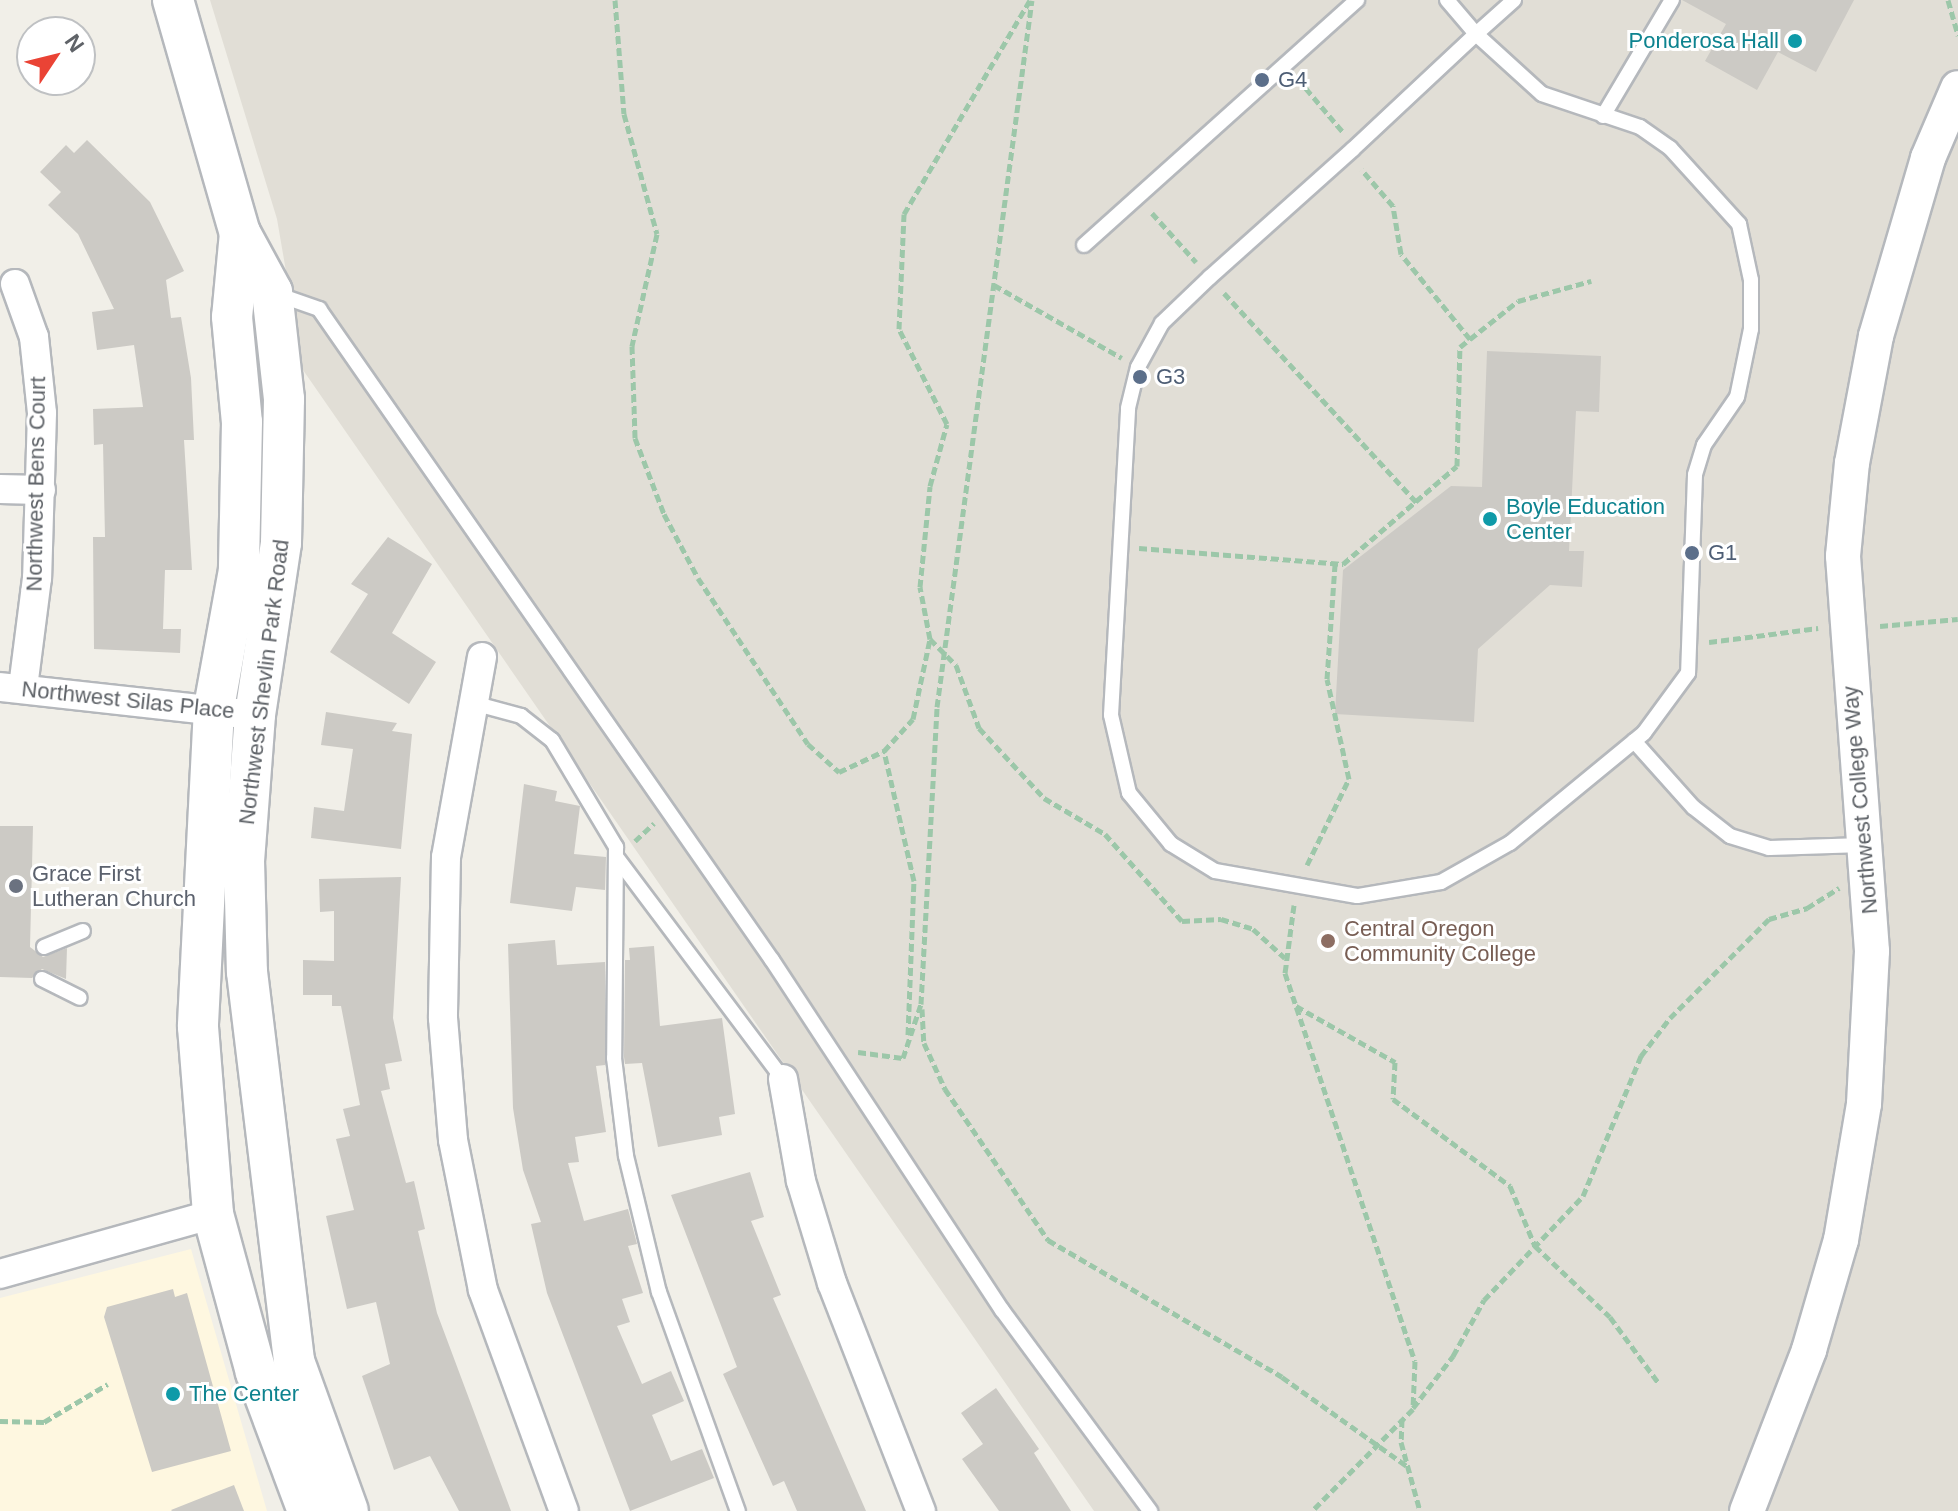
<!DOCTYPE html>
<style>
body{margin:0}
#map{position:relative;width:1958px;height:1511px;overflow:hidden;background:#f1efe8;font-family:Arial,sans-serif}
div>[style]{position:absolute}
.commercial>*{inset:0;background:#fef7e0}
.education>*{inset:0;background:#e1ded6}
.building>*{inset:0;background:#cccac5}
.path>*{height:5px;margin-top:-2.5px;transform-origin:0;background:repeating-linear-gradient(90deg,#9cc7a9 0 8px,transparent 0 12px)}
.roads{filter:drop-shadow(2px 0 #b5b8bc) drop-shadow(-2px 0 #b5b8bc) drop-shadow(0 2px #b5b8bc) drop-shadow(0 -2px #b5b8bc)}
.service>*{height:14px;margin:-7px;padding:0 7px;transform-origin:7px;border-radius:7px;background:#fff}
.minor>*{height:28px;margin:-14px;padding:0 14px;transform-origin:14px;border-radius:14px;background:#fff}
.tertiary>*{height:34px;margin:-17px;padding:0 17px;transform-origin:17px;border-radius:17px;background:#fff}
.secondary>*{height:40px;margin:-20px;padding:0 20px;transform-origin:20px;border-radius:20px;background:#fff}
.dots>*{width:22px;height:22px;translate:-50% -50%;box-sizing:border-box;border:4px solid #fff;border-radius:50%}
span{translate:-50% -50%;white-space:nowrap;text-align:center;line-height:1.15;-webkit-text-stroke:6px #fff;paint-order:stroke}
.culture-label{font-size:22px;color:#0d838f}
.right{translate:-100% -50%;text-align:right}
.left{translate:0 -50%;text-align:left}
.service-label{font-size:22px;color:#4e5e75}
.street-label{font-size:22px;color:#5f6368}
.worship-label{font-size:22px;color:#5b616d}
.education-label{font-size:22px;color:#785e54}
.north{position:absolute;left:16px;top:16px;width:80px;height:80px;box-sizing:border-box;background:#fff;border:2px solid #bfc1c3;border-radius:50%;rotate:55deg;font-size:22px;font-weight:700;line-height:32px;text-align:center;color:#5f6368}
.north::after{content:'';display:block;margin:auto;width:28px;height:36px;background:#ea4335;clip-path:polygon(50% 0,100% 100%,50% 72%,0 100%)}
</style>
<div id="map">
<div class="commercial">
<div style="clip-path:polygon(191px 1249px,267px 1511px,0 1511px,0 1298px)"></div>
</div>
<div class="education">
<div style="clip-path:polygon(210px 0,1958px 0,1958px 1511px,1094px 1511px,303px 370px,277px 219px)"></div>
</div>
<div class="building">
<div style="clip-path:polygon(1682px 0,1854px 0,1816px 72px,1778px 52px,1757px 90px,1705px 61px,1726px 24px)"></div>
<div style="clip-path:polygon(87px 140px,150px 202px,184px 271px,166px 280px,171px 318px,181px 317px,191px 378px,194px 440px,184px 440px,192px 570px,165px 570px,163px 629px,181px 629px,180px 653px,94px 649px,93px 537px,105px 537px,103px 444px,94px 445px,93px 409px,143px 407px,134px 345px,97px 350px,92px 312px,114px 309px,78px 234px,48px 205px,61px 192px,40px 172px,66px 145px,74px 153px)"></div>
<div style="clip-path:polygon(1487px 351px,1601px 356px,1599px 412px,1576px 411px,1569px 551px,1584px 551px,1582px 587px,1550px 585px,1478px 649px,1474px 722px,1335px 714px,1343px 570px,1451px 486px,1482px 487px)"></div>
<div style="clip-path:polygon(388px 537px,432px 564px,392px 633px,436px 662px,409px 704px,330px 652px,368px 594px,351px 584px)"></div>
<div style="clip-path:polygon(326px 712px,397px 723px,392px 731px,412px 734px,401px 849px,311px 838px,314px 807px,344px 811px,353px 749px,321px 745px)"></div>
<div style="clip-path:polygon(524px 784px,557px 791px,555px 801px,580px 806px,574px 854px,606px 857px,605px 890px,576px 887px,572px 911px,510px 903px)"></div>
<div style="clip-path:polygon(0 826px,33px 826px,30px 947px,43px 957px,67px 948px,66px 979px,42px 969px,32px 978px,0 977px)"></div>
<div style="clip-path:polygon(401px 877px,393px 1018px,402px 1061px,385px 1064px,390px 1089px,381px 1091px,406px 1183px,414px 1181px,425px 1229px,418px 1231px,437px 1313px,511px 1511px,459px 1511px,430px 1456px,394px 1470px,362px 1376px,390px 1364px,376px 1302px,347px 1309px,326px 1216px,354px 1210px,336px 1139px,350px 1136px,343px 1109px,360px 1105px,341px 1006px,332px 1006px,332px 995px,303px 995px,303px 960px,334px 961px,334px 911px,320px 912px,319px 879px)"></div>
<div style="clip-path:polygon(555px 940px,557px 965px,605px 962px,605px 1065px,596px 1066px,606px 1132px,575px 1137px,579px 1162px,568px 1163px,584px 1221px,628px 1209px,637px 1244px,628px 1246px,643px 1293px,622px 1299px,630px 1322px,617px 1326px,642px 1384px,671px 1371px,684px 1401px,652px 1415px,671px 1461px,702px 1449px,714px 1478px,630px 1511px,547px 1293px,531px 1224px,541px 1222px,523px 1170px,513px 1108px,508px 944px)"></div>
<div style="clip-path:polygon(654px 946px,660px 1026px,722px 1018px,735px 1114px,719px 1117px,722px 1135px,658px 1147px,642px 1063px,625px 1064px,624px 1057px,625px 960px,630px 960px,629px 948px)"></div>
<div style="clip-path:polygon(750px 1172px,764px 1217px,751px 1221px,781px 1295px,773px 1298px,866px 1511px,797px 1511px,784px 1481px,773px 1486px,723px 1374px,737px 1367px,671px 1195px)"></div>
<div style="clip-path:polygon(173px 1289px,175px 1297px,187px 1293px,231px 1451px,152px 1472px,104px 1317px,107px 1307px)"></div>
<div style="clip-path:polygon(996px 1388px,1039px 1449px,1034px 1453px,1071px 1511px,999px 1511px,962px 1459px,983px 1444px,961px 1413px)"></div>
<div style="clip-path:polygon(234px 1485px,244px 1511px,172px 1511px,171px 1510px)"></div>
</div>
<div class="path">
<div style="left:615px;top:0;width:114px;rotate:85.5deg"></div>
<div style="left:624px;top:114px;width:124px;rotate:74.6deg"></div>
<div style="left:657px;top:234px;width:115px;rotate:102.6deg"></div>
<div style="left:632px;top:346px;width:92px;rotate:88.1deg"></div>
<div style="left:635px;top:438px;width:81px;rotate:69.1deg"></div>
<div style="left:664px;top:514px;width:72px;rotate:62deg"></div>
<div style="left:698px;top:578px;width:199px;rotate:56.5deg"></div>
<div style="left:808px;top:744px;width:42px;rotate:42.1deg"></div>
<div style="left:839px;top:772px;width:50px;rotate:-25deg"></div>
<div style="left:1948px;top:0;width:37px;rotate:74deg"></div>
<div style="left:1298px;top:79px;width:70px;rotate:49.7deg"></div>
<div style="left:1152px;top:213px;width:66px;rotate:48.1deg"></div>
<div style="left:994px;top:285px;width:147px;rotate:29.7deg"></div>
<div style="left:1224px;top:293px;width:284px;rotate:47.4deg"></div>
<div style="left:1470px;top:339px;width:61px;rotate:-38.4deg"></div>
<div style="left:1518px;top:301px;width:76px;rotate:-15.3deg"></div>
<div style="left:1139px;top:548px;width:205px;rotate:4.5deg"></div>
<div style="left:1343px;top:564px;width:150px;rotate:-40.7deg"></div>
<div style="left:1457px;top:466px;width:119px;rotate:-88.6deg"></div>
<div style="left:1460px;top:347px;width:13px;rotate:-39deg"></div>
<div style="left:1470px;top:339px;width:109px;rotate:-129.1deg"></div>
<div style="left:1401px;top:254px;width:49px;rotate:-99.5deg"></div>
<div style="left:1393px;top:206px;width:48px;rotate:-130.7deg"></div>
<div style="left:1880px;top:626px;width:78px;rotate:-5.1deg"></div>
<div style="left:930px;top:639px;width:37px;rotate:45deg"></div>
<div style="left:956px;top:665px;width:67px;rotate:69.9deg"></div>
<div style="left:979px;top:728px;width:96px;rotate:47.1deg"></div>
<div style="left:1044px;top:798px;width:71px;rotate:30.5deg"></div>
<div style="left:1105px;top:834px;width:116px;rotate:48.5deg"></div>
<div style="left:1182px;top:921px;width:39px;rotate:-3deg"></div>
<div style="left:1221px;top:919px;width:34px;rotate:17deg"></div>
<div style="left:1253px;top:929px;width:43px;rotate:42.2deg"></div>
<div style="left:1709px;top:642px;width:110px;rotate:-7.3deg"></div>
<div style="left:635px;top:841px;width:26px;rotate:-43deg"></div>
<div style="left:1307px;top:865px;width:96px;rotate:-64deg"></div>
<div style="left:1349px;top:779px;width:102px;rotate:-102.4deg"></div>
<div style="left:1327px;top:679px;width:115px;rotate:-86deg"></div>
<div style="left:1294px;top:905px;width:69px;rotate:97.5deg"></div>
<div style="left:1285px;top:973px;width:409px;rotate:71.5deg"></div>
<div style="left:1415px;top:1361px;width:48px;rotate:92.4deg"></div>
<div style="left:1413px;top:1409px;width:144px;rotate:134.7deg"></div>
<div style="left:1296px;top:1006px;width:114px;rotate:29.5deg"></div>
<div style="left:1395px;top:1062px;width:37px;rotate:93deg"></div>
<div style="left:1393px;top:1099px;width:146px;rotate:36.6deg"></div>
<div style="left:1510px;top:1186px;width:65px;rotate:67.4deg"></div>
<div style="left:1535px;top:1246px;width:103px;rotate:43.4deg"></div>
<div style="left:1610px;top:1317px;width:81px;rotate:53.6deg"></div>
<div style="left:922px;top:1009px;width:34px;rotate:87deg"></div>
<div style="left:924px;top:1043px;width:51px;rotate:65.5deg"></div>
<div style="left:945px;top:1089px;width:183px;rotate:55.7deg"></div>
<div style="left:1048px;top:1240px;width:271px;rotate:30.3deg"></div>
<div style="left:1282px;top:1377px;width:155px;rotate:35.5deg"></div>
<div style="left:908px;top:1035px;width:154px;rotate:-87.8deg"></div>
<div style="left:914px;top:881px;width:133px;rotate:-103deg"></div>
<div style="left:884px;top:751px;width:43px;rotate:-47.8deg"></div>
<div style="left:913px;top:719px;width:82px;rotate:-78deg"></div>
<div style="left:930px;top:639px;width:53px;rotate:-100.9deg"></div>
<div style="left:920px;top:587px;width:101px;rotate:-84.3deg"></div>
<div style="left:930px;top:486px;width:64px;rotate:-74.7deg"></div>
<div style="left:947px;top:424px;width:106px;rotate:-116.8deg"></div>
<div style="left:899px;top:329px;width:115px;rotate:-87.5deg"></div>
<div style="left:904px;top:214px;width:248px;rotate:-59.5deg"></div>
<div style="left:858px;top:1052px;width:45px;rotate:7.6deg"></div>
<div style="left:903px;top:1058px;width:57px;rotate:-71.6deg"></div>
<div style="left:921px;top:1004px;width:297px;rotate:-86.9deg"></div>
<div style="left:937px;top:707px;width:713px;rotate:-82.35deg"></div>
<div style="left:1413px;top:1408px;width:66px;rotate:-52.4deg"></div>
<div style="left:1453px;top:1356px;width:64px;rotate:-61deg"></div>
<div style="left:1484px;top:1300px;width:144px;rotate:-46.4deg"></div>
<div style="left:1583px;top:1196px;width:152px;rotate:-67.5deg"></div>
<div style="left:1641px;top:1056px;width:48px;rotate:-52.7deg"></div>
<div style="left:1670px;top:1018px;width:140px;rotate:-45deg"></div>
<div style="left:1769px;top:919px;width:40px;rotate:-16deg"></div>
<div style="left:1807px;top:908px;width:38px;rotate:-32deg"></div>
<div style="left:1402px;top:1419px;width:23px;rotate:92deg"></div>
<div style="left:1401px;top:1442px;width:72px;rotate:74.6deg"></div>
<div style="left:0;top:1421px;width:44px;rotate:1.3deg"></div>
<div style="left:44px;top:1422px;width:74px;rotate:-30.7deg"></div>
</div>
<div class="roads">
<div class="service">
<div style="left:1447px;top:0;width:45px;rotate:49.5deg"></div>
<div style="left:1476px;top:34px;width:89px;rotate:42.3deg"></div>
<div style="left:1542px;top:94px;width:103px;rotate:18.6deg"></div>
<div style="left:1640px;top:127px;width:37px;rotate:35deg"></div>
<div style="left:1670px;top:148px;width:103px;rotate:47.8deg"></div>
<div style="left:1739px;top:224px;width:57px;rotate:77.9deg"></div>
<div style="left:1751px;top:280px;width:49px;rotate:90deg"></div>
<div style="left:1751px;top:329px;width:69px;rotate:101.6deg"></div>
<div style="left:1737px;top:397px;width:58px;rotate:124.5deg"></div>
<div style="left:1704px;top:445px;width:31px;rotate:107deg"></div>
<div style="left:1695px;top:475px;width:198px;rotate:92deg"></div>
<div style="left:1688px;top:673px;width:74px;rotate:126.3deg"></div>
<div style="left:1644px;top:733px;width:173px;rotate:140.6deg"></div>
<div style="left:1510px;top:843px;width:79px;rotate:150.5deg"></div>
<div style="left:1441px;top:882px;width:85px;rotate:170.5deg"></div>
<div style="left:1357px;top:896px;width:144px;rotate:-170deg"></div>
<div style="left:1215px;top:871px;width:52px;rotate:-148.5deg"></div>
<div style="left:1171px;top:844px;width:66px;rotate:-129.5deg"></div>
<div style="left:1129px;top:793px;width:80px;rotate:-103deg"></div>
<div style="left:1111px;top:715px;width:307px;rotate:-86.8deg"></div>
<div style="left:1128px;top:408px;width:42px;rotate:-76.3deg"></div>
<div style="left:1138px;top:367px;width:50px;rotate:-61.4deg"></div>
<div style="left:1162px;top:323px;width:66px;rotate:-43.8deg"></div>
<div style="left:1210px;top:277px;width:191px;rotate:-41.8deg"></div>
<div style="left:1352px;top:150px;width:170px;rotate:-43.1deg"></div>
<div style="left:1476px;top:34px;width:51px;rotate:-41.8deg"></div>
<div style="left:1603px;top:116px;width:135px;rotate:-59.3deg"></div>
<div style="left:1084px;top:245px;width:367px;rotate:-41.9deg"></div>
<div style="left:276px;top:294px;width:46px;rotate:19.2deg"></div>
<div style="left:319px;top:309px;width:793px;rotate:55.17deg"></div>
<div style="left:772px;top:960px;width:419px;rotate:56.7deg"></div>
<div style="left:1002px;top:1310px;width:250px;rotate:53.6deg"></div>
<div style="left:473px;top:703px;width:50px;rotate:15.2deg"></div>
<div style="left:521px;top:716px;width:39px;rotate:38deg"></div>
<div style="left:552px;top:740px;width:125px;rotate:59.1deg"></div>
<div style="left:616px;top:847px;width:211px;rotate:90.5deg"></div>
<div style="left:614px;top:1058px;width:99px;rotate:83deg"></div>
<div style="left:626px;top:1156px;width:140px;rotate:76.4deg"></div>
<div style="left:659px;top:1292px;width:233px;rotate:70.2deg"></div>
<div style="left:1634px;top:741px;width:89px;rotate:48.2deg"></div>
<div style="left:1693px;top:807px;width:47px;rotate:38.1deg"></div>
<div style="left:1730px;top:836px;width:41px;rotate:17.1deg"></div>
<div style="left:1769px;top:848px;width:95px;rotate:-1.8deg"></div>
<div style="left:617px;top:858px;width:276px;rotate:53.1deg"></div>
<div style="left:44px;top:947px;width:42px;rotate:-22.3deg"></div>
<div style="left:42px;top:979px;width:42px;rotate:26.6deg"></div>
</div>
<div class="minor">
<div style="left:15px;top:284px;width:56px;rotate:70.3deg"></div>
<div style="left:34px;top:337px;width:76px;rotate:84deg"></div>
<div style="left:42px;top:413px;width:165px;rotate:91.7deg"></div>
<div style="left:37px;top:578px;width:110px;rotate:97.3deg"></div>
<div style="left:0;top:489px;width:41px;rotate:1.4deg"></div>
<div style="left:482px;top:657px;width:203px;rotate:100.2deg"></div>
<div style="left:446px;top:857px;width:161px;rotate:91.1deg"></div>
<div style="left:443px;top:1018px;width:122px;rotate:85.3deg"></div>
<div style="left:453px;top:1140px;width:153px;rotate:78.7deg"></div>
<div style="left:483px;top:1290px;width:235px;rotate:69.9deg"></div>
<div style="left:0;top:687px;width:257px;rotate:6.3deg"></div>
<div style="left:783px;top:1079px;width:104px;rotate:80deg"></div>
<div style="left:801px;top:1181px;width:107px;rotate:73.1deg"></div>
<div style="left:832px;top:1283px;width:245px;rotate:68.7deg"></div>
<div style="left:0;top:1274px;width:221px;rotate:-15.7deg"></div>
</div>
<div class="tertiary">
<div style="left:1747px;top:1511px;width:173px;rotate:-68.9deg"></div>
<div style="left:1809px;top:1350px;width:115px;rotate:-73.8deg"></div>
<div style="left:1841px;top:1240px;width:138px;rotate:-80.4deg"></div>
<div style="left:1864px;top:1104px;width:153px;rotate:-87deg"></div>
<div style="left:1872px;top:951px;width:396px;rotate:-94.2deg"></div>
<div style="left:1843px;top:556px;width:93px;rotate:-84.5deg"></div>
<div style="left:1852px;top:463px;width:129px;rotate:-79.3deg"></div>
<div style="left:1876px;top:336px;width:185px;rotate:-73.7deg"></div>
<div style="left:1928px;top:158px;width:76px;rotate:-66.8deg"></div>
</div>
<div class="secondary">
<div style="left:173px;top:0;width:242px;rotate:74deg"></div>
<div style="left:240px;top:233px;width:67px;rotate:61.5deg"></div>
<div style="left:272px;top:292px;width:108px;rotate:83.6deg"></div>
<div style="left:284px;top:399px;width:144px;rotate:91.2deg"></div>
<div style="left:281px;top:543px;width:174px;rotate:98.6deg"></div>
<div style="left:255px;top:715px;width:145px;rotate:94.3deg"></div>
<div style="left:244px;top:860px;width:112px;rotate:88.5deg"></div>
<div style="left:247px;top:972px;width:392px;rotate:83.1deg"></div>
<div style="left:294px;top:1361px;width:159px;rotate:70.2deg"></div>
<div style="left:240px;top:233px;width:84px;rotate:95.4deg"></div>
<div style="left:232px;top:317px;width:105px;rotate:84.6deg"></div>
<div style="left:242px;top:422px;width:148px;rotate:91.2deg"></div>
<div style="left:239px;top:570px;width:140px;rotate:100.3deg"></div>
<div style="left:214px;top:708px;width:319px;rotate:92.9deg"></div>
<div style="left:198px;top:1027px;width:188px;rotate:85.4deg"></div>
<div style="left:213px;top:1214px;width:164px;rotate:74.8deg"></div>
<div style="left:256px;top:1372px;width:148px;rotate:69.5deg"></div>
</div>
</div>
<div class="dots">
<div style="left:1795px;top:41px;background:#0f9aa8"></div>
<div style="left:1262px;top:80px;background:#5c6f8a"></div>
<div style="left:1140px;top:377px;background:#5c6f8a"></div>
<div style="left:1490px;top:519px;background:#0f9aa8"></div>
<div style="left:1692px;top:553px;background:#5c6f8a"></div>
<div style="left:16px;top:886px;background:#6b7280"></div>
<div style="left:1328px;top:941px;background:#8d6e63"></div>
<div style="left:173px;top:1394px;background:#0f9aa8"></div>
</div>
<div class="culture-label">
<span class="right" style="left:1779px;top:41px">Ponderosa Hall</span>
<span class="left" style="left:1506px;top:519px">Boyle Education<br>Center</span>
<span class="left" style="left:189px;top:1394px">The Center</span>
</div>
<div class="service-label">
<span class="left" style="left:1278px;top:80px">G4</span>
<span class="left" style="left:1156px;top:377px">G3</span>
<span class="left" style="left:1708px;top:553px">G1</span>
</div>
<div class="street-label">
<span style="left:36px;top:484px;rotate:-89deg">Northwest Bens Court</span>
<span style="left:264px;top:682px;rotate:-83deg">Northwest Shevlin Park Road</span>
<span style="left:128px;top:700px;rotate:6deg">Northwest Silas Place</span>
<span style="left:1860px;top:800px;rotate:-95deg">Northwest College Way</span>
</div>
<div class="worship-label">
<span class="left" style="left:32px;top:886px">Grace First<br>Lutheran Church</span>
</div>
<div class="education-label">
<span class="left" style="left:1344px;top:941px">Central Oregon<br>Community College</span>
</div>
<div class="north">N</div>
</div>
